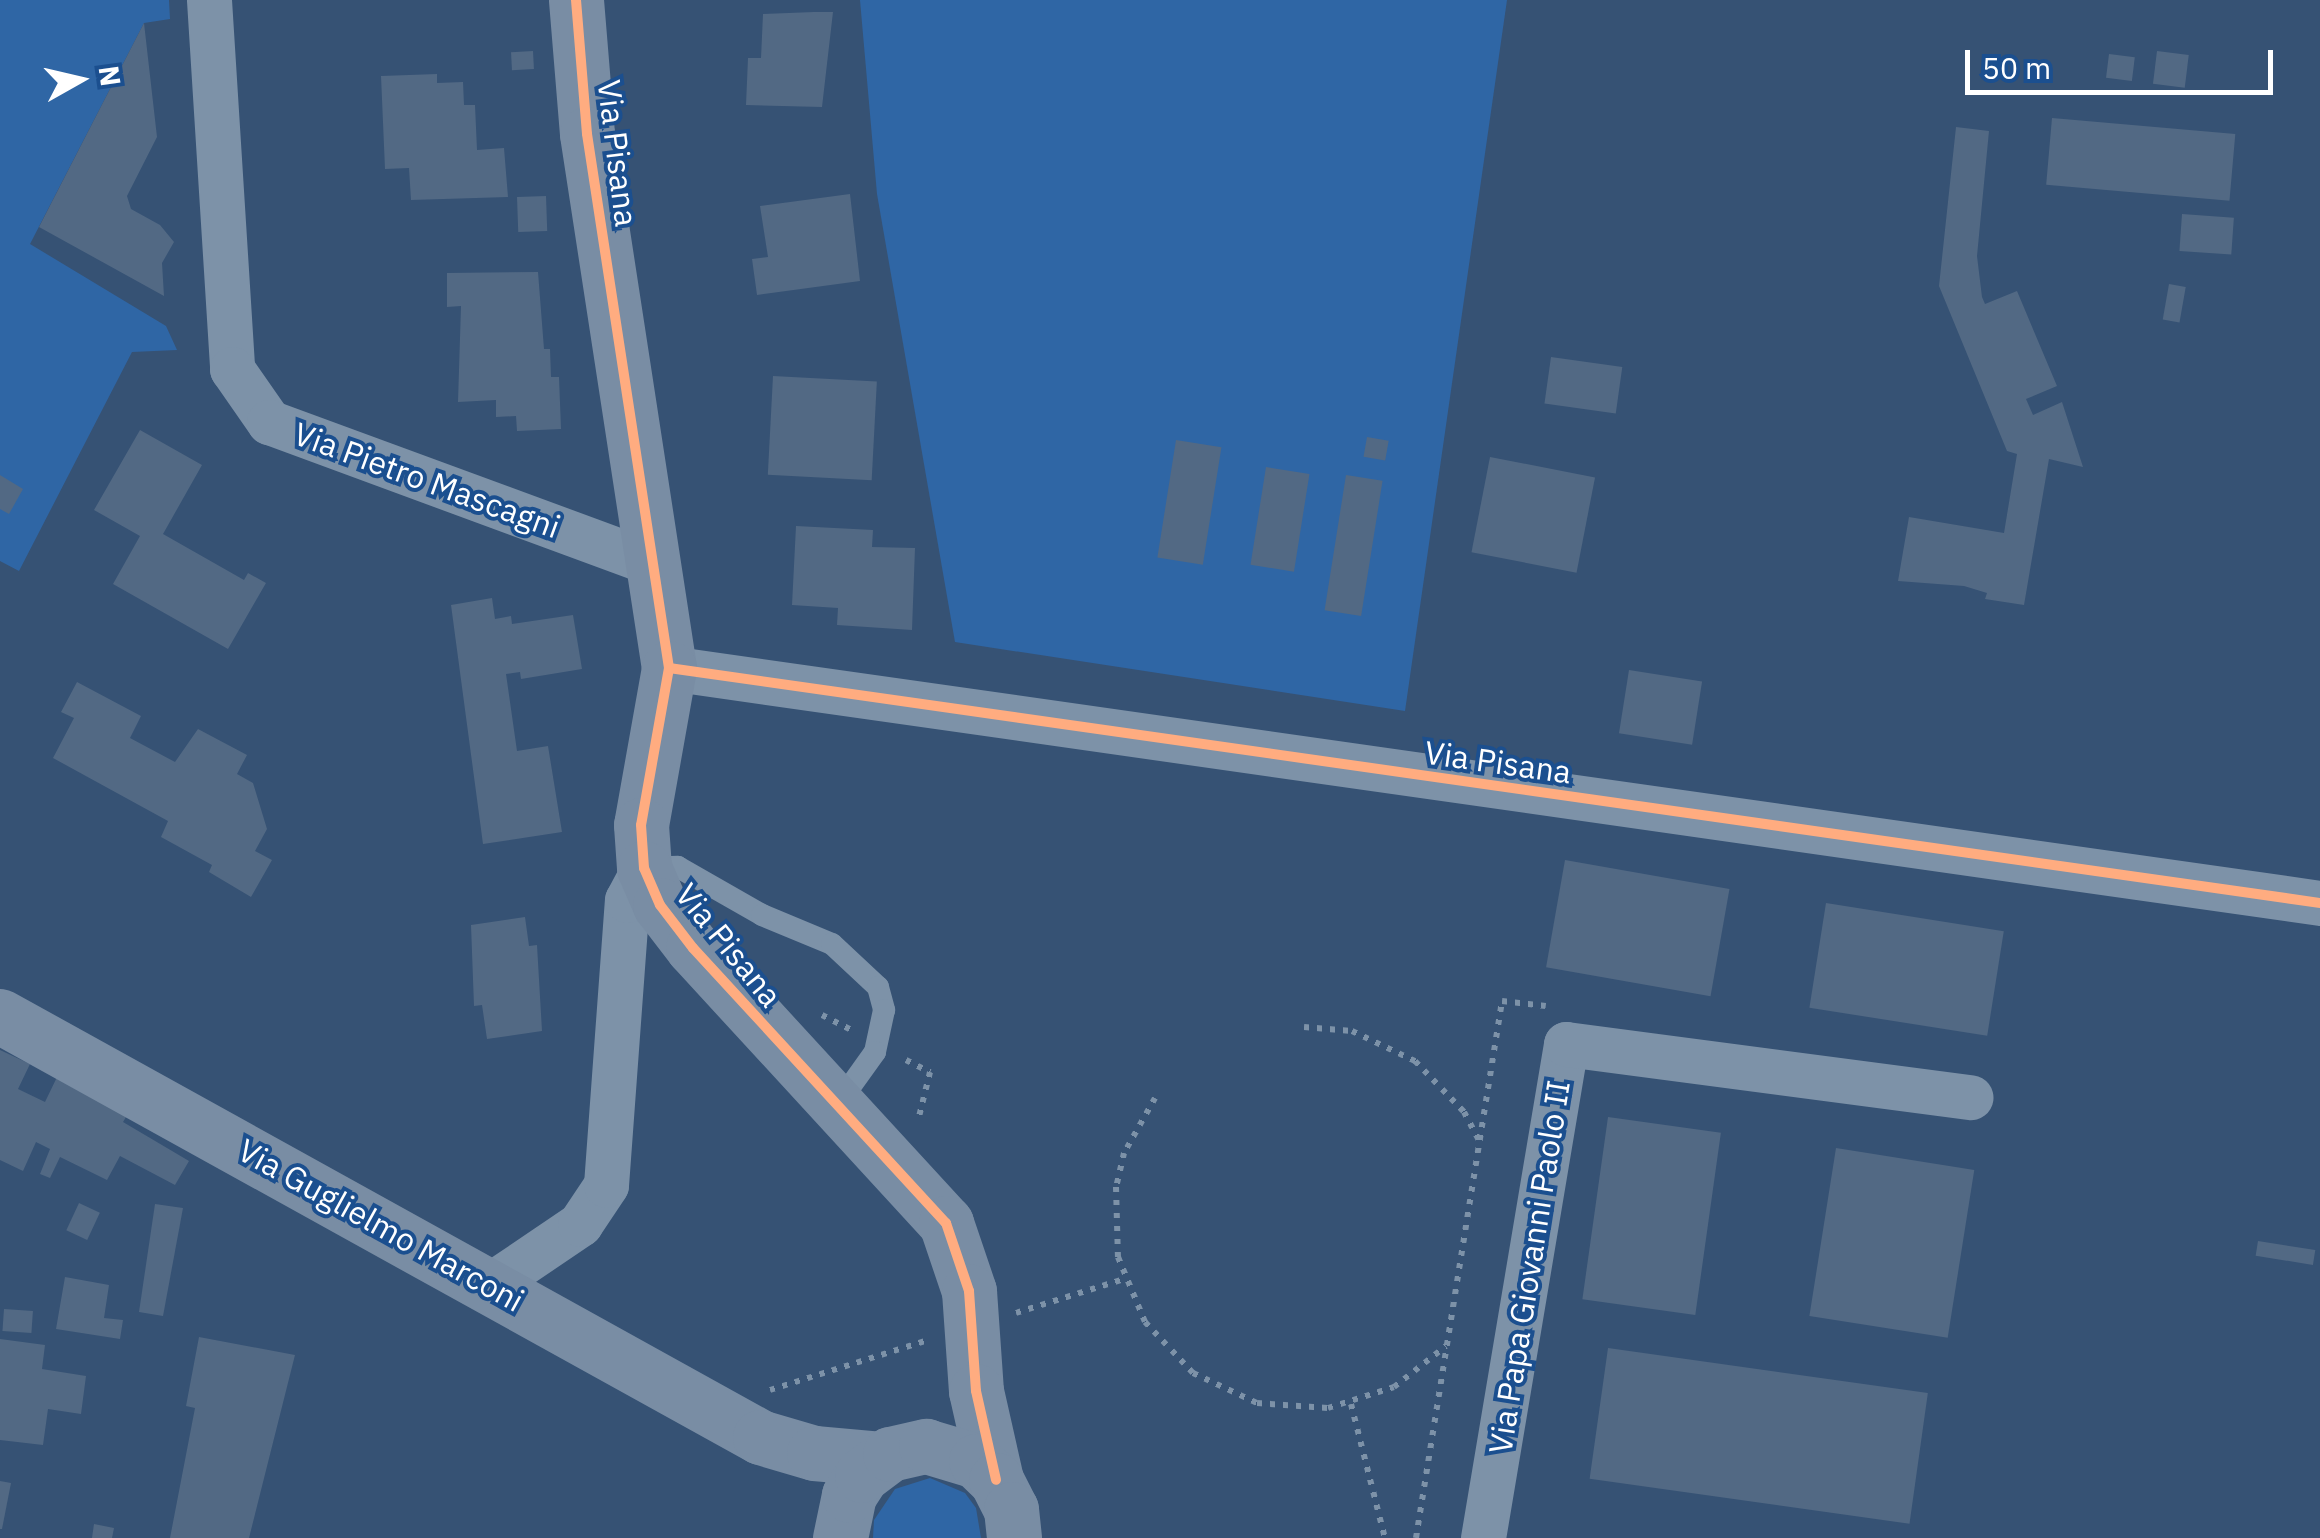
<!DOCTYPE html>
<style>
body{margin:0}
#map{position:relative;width:2320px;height:1538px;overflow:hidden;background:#365274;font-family:"IBM Plex Sans",sans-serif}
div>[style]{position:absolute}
.green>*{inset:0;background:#2f66a5}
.building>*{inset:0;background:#526984;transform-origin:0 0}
.path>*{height:6px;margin-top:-3px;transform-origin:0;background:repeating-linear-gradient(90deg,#7d92a8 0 5px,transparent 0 13px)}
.lane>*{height:22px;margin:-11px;padding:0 11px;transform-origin:11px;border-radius:11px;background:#7d92a8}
.street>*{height:45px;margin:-22.5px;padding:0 22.5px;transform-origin:22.5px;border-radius:22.5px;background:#7d92a8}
.secondary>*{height:55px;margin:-27.5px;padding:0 27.5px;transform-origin:27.5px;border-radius:27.5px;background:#798da4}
.cycleway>*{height:10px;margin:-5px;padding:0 5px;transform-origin:5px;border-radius:5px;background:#ffac80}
span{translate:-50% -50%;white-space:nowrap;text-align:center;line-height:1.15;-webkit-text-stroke:8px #1b4f8f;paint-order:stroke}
.street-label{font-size:32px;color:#fff}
.north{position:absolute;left:30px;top:30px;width:100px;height:100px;-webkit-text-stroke:8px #1b4f8f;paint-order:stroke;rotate:82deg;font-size:28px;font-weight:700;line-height:40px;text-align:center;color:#fff}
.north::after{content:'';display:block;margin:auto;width:35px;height:45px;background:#fff;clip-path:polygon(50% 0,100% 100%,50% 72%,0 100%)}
.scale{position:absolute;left:1965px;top:50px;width:308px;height:45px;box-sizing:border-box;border:5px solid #fff;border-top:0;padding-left:12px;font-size:30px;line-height:35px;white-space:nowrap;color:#fff;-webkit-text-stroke:8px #1b4f8f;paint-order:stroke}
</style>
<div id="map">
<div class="green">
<div style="clip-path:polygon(0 0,169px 0,170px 19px,144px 23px,30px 244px,166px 326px,177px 350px,132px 352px,19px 571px,0 561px)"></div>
<div style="clip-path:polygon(860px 0,1507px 0,1405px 711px,955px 642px,877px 194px)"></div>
<div style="clip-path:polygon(930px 1478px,965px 1493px,976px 1508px,981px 1538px,873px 1538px,874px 1520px,895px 1489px)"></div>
</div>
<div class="building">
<div style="clip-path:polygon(814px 12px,833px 12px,822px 107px,746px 105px,748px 58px,761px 58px,763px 14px)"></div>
<div style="clip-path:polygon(144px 23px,157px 137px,127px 196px,131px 209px,160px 225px,174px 242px,162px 263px,164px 296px,39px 227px)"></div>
<div style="left:533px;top:51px;width:18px;height:22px;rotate:87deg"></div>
<div style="left:2157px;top:51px;width:32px;height:33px;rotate:7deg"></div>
<div style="left:2109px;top:54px;width:26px;height:24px;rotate:7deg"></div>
<div style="clip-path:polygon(437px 74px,437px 83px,463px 82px,464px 105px,475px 105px,477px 150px,504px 148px,508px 197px,411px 200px,409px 168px,385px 169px,381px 76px)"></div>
<div style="left:2052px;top:118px;width:184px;height:67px;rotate:5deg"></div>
<div style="clip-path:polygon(1956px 127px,1989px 131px,1977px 256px,1982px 297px,1985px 304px,2017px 291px,2057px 386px,2026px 399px,2033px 415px,2062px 402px,2083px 467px,2049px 459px,2024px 605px,1985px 599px,1987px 593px,1964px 586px,1898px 581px,1909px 517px,2004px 533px,2017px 454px,2007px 451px,1939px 286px)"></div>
<div style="clip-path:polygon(850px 194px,860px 281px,757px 295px,752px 259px,768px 257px,760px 206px)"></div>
<div style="left:546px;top:196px;width:35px;height:29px;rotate:88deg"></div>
<div style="left:2182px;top:214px;width:52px;height:37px;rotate:4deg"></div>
<div style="clip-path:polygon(538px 272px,544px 349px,550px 349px,551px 377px,559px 377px,561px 429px,517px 431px,516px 416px,496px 417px,496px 400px,458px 402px,461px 306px,447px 307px,447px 273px)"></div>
<div style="left:2169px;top:284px;width:17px;height:36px;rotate:10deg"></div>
<div style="left:1551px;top:357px;width:72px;height:47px;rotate:8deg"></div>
<div style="left:773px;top:376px;width:104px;height:99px;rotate:3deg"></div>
<div style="clip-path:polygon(140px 430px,202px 465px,163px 534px,244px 580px,248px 573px,266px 583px,228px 649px,113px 584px,140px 536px,94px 510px)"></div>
<div style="left:1367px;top:437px;width:22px;height:20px;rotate:10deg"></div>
<div style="left:1176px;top:440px;width:46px;height:119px;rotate:9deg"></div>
<div style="left:1490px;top:457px;width:107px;height:97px;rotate:11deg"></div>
<div style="left:1266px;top:467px;width:44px;height:99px;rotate:9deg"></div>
<div style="clip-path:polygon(0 475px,23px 489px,9px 514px,0 509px)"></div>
<div style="left:1346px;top:475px;width:37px;height:137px;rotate:9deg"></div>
<div style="clip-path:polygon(796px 526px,873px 530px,872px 547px,915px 548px,912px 630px,837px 625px,838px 608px,792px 605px)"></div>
<div style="clip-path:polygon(492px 598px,495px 619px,511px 616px,512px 624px,573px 615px,582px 669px,521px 679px,520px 672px,506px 674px,517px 751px,548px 746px,562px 832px,483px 844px,451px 605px)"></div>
<div style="left:1629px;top:670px;width:74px;height:64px;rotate:9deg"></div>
<div style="clip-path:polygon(77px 682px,141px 716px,130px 738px,175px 762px,198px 729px,247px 755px,237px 774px,253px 783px,267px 829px,255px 851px,272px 860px,251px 897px,209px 872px,212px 865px,161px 837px,168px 821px,53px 758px,74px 718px,61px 712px)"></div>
<div style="left:1565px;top:860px;width:167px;height:109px;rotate:10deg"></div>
<div style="left:1826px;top:903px;width:180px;height:106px;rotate:9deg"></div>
<div style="clip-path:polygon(525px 917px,529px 946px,537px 945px,542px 1031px,487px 1039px,482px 1005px,474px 1006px,471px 925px)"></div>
<div style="clip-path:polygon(0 1050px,30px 1064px,18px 1089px,45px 1102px,58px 1075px,129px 1112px,123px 1122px,189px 1161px,175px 1185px,120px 1156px,107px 1180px,60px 1157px,50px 1178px,40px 1174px,50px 1149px,36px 1142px,23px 1171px,0 1160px)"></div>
<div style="left:1608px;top:1117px;width:114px;height:184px;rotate:8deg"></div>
<div style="left:1836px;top:1148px;width:140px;height:170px;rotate:9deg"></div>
<div style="left:79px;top:1203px;width:23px;height:30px;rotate:25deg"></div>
<div style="clip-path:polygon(155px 1204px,183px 1208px,163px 1316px,139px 1312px)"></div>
<div style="left:2258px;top:1241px;width:58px;height:15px;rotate:9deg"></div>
<div style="clip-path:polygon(65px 1277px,109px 1285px,104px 1318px,123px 1320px,120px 1339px,56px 1329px)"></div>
<div style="left:4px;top:1309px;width:29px;height:22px;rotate:4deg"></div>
<div style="clip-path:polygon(199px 1337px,295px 1355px,249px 1538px,170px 1538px,195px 1408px,186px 1406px)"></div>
<div style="clip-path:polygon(0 1339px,45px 1345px,42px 1369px,86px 1376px,81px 1414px,48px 1409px,43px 1445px,0 1440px)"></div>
<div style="left:1608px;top:1348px;width:323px;height:132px;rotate:8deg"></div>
<div style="clip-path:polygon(0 1481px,11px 1483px,2px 1529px,0 1529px)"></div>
<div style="clip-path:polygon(94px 1524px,114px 1528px,112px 1538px,92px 1538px)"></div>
</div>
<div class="path">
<div style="left:822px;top:1015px;width:33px;rotate:27deg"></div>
<div style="left:1304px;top:1027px;width:48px;rotate:4.8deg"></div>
<div style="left:1352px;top:1031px;width:70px;rotate:25.5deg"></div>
<div style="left:1415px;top:1061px;width:71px;rotate:46.1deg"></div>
<div style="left:1464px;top:1112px;width:34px;rotate:62deg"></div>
<div style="left:906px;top:1060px;width:27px;rotate:27deg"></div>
<div style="left:930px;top:1072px;width:50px;rotate:103.8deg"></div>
<div style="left:1155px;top:1098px;width:63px;rotate:119.4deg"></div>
<div style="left:1124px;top:1153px;width:35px;rotate:103deg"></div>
<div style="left:1116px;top:1187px;width:70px;rotate:88.4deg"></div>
<div style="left:1118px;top:1257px;width:70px;rotate:67.4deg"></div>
<div style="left:1145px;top:1322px;width:70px;rotate:46.7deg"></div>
<div style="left:1193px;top:1373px;width:71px;rotate:25.1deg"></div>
<div style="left:1257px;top:1403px;width:71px;rotate:4deg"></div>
<div style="left:1328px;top:1408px;width:69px;rotate:-17.7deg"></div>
<div style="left:1394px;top:1387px;width:66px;rotate:-38.3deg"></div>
<div style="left:1016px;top:1313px;width:113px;rotate:-17.5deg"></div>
<div style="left:770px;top:1390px;width:163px;rotate:-17.5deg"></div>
<div style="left:1351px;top:1404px;width:138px;rotate:75.8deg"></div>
<div style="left:1416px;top:1538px;width:544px;rotate:-80.9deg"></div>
<div style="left:1502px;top:1001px;width:44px;rotate:6.5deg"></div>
</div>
<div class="lane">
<div style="left:644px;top:868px;width:34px;rotate:-2deg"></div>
<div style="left:678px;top:867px;width:97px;rotate:29.7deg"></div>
<div style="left:762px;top:915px;width:76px;rotate:22.5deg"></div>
<div style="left:832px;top:944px;width:63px;rotate:43.1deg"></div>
<div style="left:878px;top:987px;width:24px;rotate:75deg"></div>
<div style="left:884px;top:1010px;width:43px;rotate:102.1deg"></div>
<div style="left:875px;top:1052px;width:65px;rotate:125.6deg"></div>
</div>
<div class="street">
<div style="left:209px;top:0;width:370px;rotate:86.4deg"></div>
<div style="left:232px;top:369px;width:65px;rotate:55.1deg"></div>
<div style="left:269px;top:422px;width:410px;rotate:20.2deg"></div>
<div style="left:669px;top:668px;width:1668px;rotate:8.1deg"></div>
<div style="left:490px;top:1285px;width:109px;rotate:-34.1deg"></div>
<div style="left:580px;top:1224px;width:47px;rotate:-56.3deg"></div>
<div style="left:606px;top:1185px;width:286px;rotate:-85.8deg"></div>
<div style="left:627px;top:900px;width:36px;rotate:-62deg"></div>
<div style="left:1483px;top:1538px;width:501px;rotate:-80.46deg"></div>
<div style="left:1566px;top:1044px;width:408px;rotate:7.5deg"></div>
</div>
<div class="secondary">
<div style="left:576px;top:0;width:134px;rotate:85.3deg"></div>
<div style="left:587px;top:134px;width:540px;rotate:81.27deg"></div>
<div style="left:669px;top:668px;width:159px;rotate:100.1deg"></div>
<div style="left:641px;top:825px;width:43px;rotate:86deg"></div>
<div style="left:644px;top:868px;width:40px;rotate:66.6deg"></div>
<div style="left:660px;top:905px;width:54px;rotate:52.5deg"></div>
<div style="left:693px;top:948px;width:374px;rotate:47.4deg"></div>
<div style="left:946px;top:1223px;width:72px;rotate:71.3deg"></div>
<div style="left:969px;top:1291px;width:100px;rotate:86deg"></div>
<div style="left:976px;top:1391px;width:91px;rotate:77.3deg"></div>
<div style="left:0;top:1016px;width:869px;rotate:28.98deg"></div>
<div style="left:760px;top:1437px;width:56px;rotate:16.5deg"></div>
<div style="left:814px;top:1453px;width:67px;rotate:5.1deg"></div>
<div style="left:840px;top:1538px;width:44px;rotate:-78.2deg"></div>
<div style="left:849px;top:1495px;width:24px;rotate:-57deg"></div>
<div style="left:862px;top:1475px;width:35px;rotate:-37deg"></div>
<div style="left:890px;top:1454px;width:37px;rotate:-13deg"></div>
<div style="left:926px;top:1446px;width:52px;rotate:16.7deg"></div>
<div style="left:976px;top:1461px;width:28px;rotate:44deg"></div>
<div style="left:996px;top:1480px;width:33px;rotate:63deg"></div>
<div style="left:1011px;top:1509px;width:29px;rotate:84deg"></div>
</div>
<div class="cycleway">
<div style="left:576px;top:0;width:134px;rotate:85.3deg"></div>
<div style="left:587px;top:134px;width:540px;rotate:81.27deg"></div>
<div style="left:669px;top:668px;width:159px;rotate:100.1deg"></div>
<div style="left:641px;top:825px;width:43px;rotate:86deg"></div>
<div style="left:644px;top:868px;width:40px;rotate:66.6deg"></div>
<div style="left:660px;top:905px;width:54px;rotate:52.5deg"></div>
<div style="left:693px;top:948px;width:374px;rotate:47.4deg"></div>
<div style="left:946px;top:1223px;width:72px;rotate:71.3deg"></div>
<div style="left:969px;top:1291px;width:100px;rotate:86deg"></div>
<div style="left:976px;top:1391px;width:91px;rotate:77.3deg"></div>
<div style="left:669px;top:668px;width:1668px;rotate:8.1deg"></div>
</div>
<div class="street-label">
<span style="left:618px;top:153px;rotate:83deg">Via Pisana</span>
<span style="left:427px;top:480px;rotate:20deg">Via Pietro Mascagni</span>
<span style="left:1498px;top:762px;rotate:8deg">Via Pisana</span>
<span style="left:729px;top:945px;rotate:51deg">Via Pisana</span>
<span style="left:381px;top:1225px;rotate:29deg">Via Guglielmo Marconi</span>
<span style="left:1529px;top:1267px;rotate:-81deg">Via Papa Giovanni Paolo II</span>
</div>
<div class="north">N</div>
<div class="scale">50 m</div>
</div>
